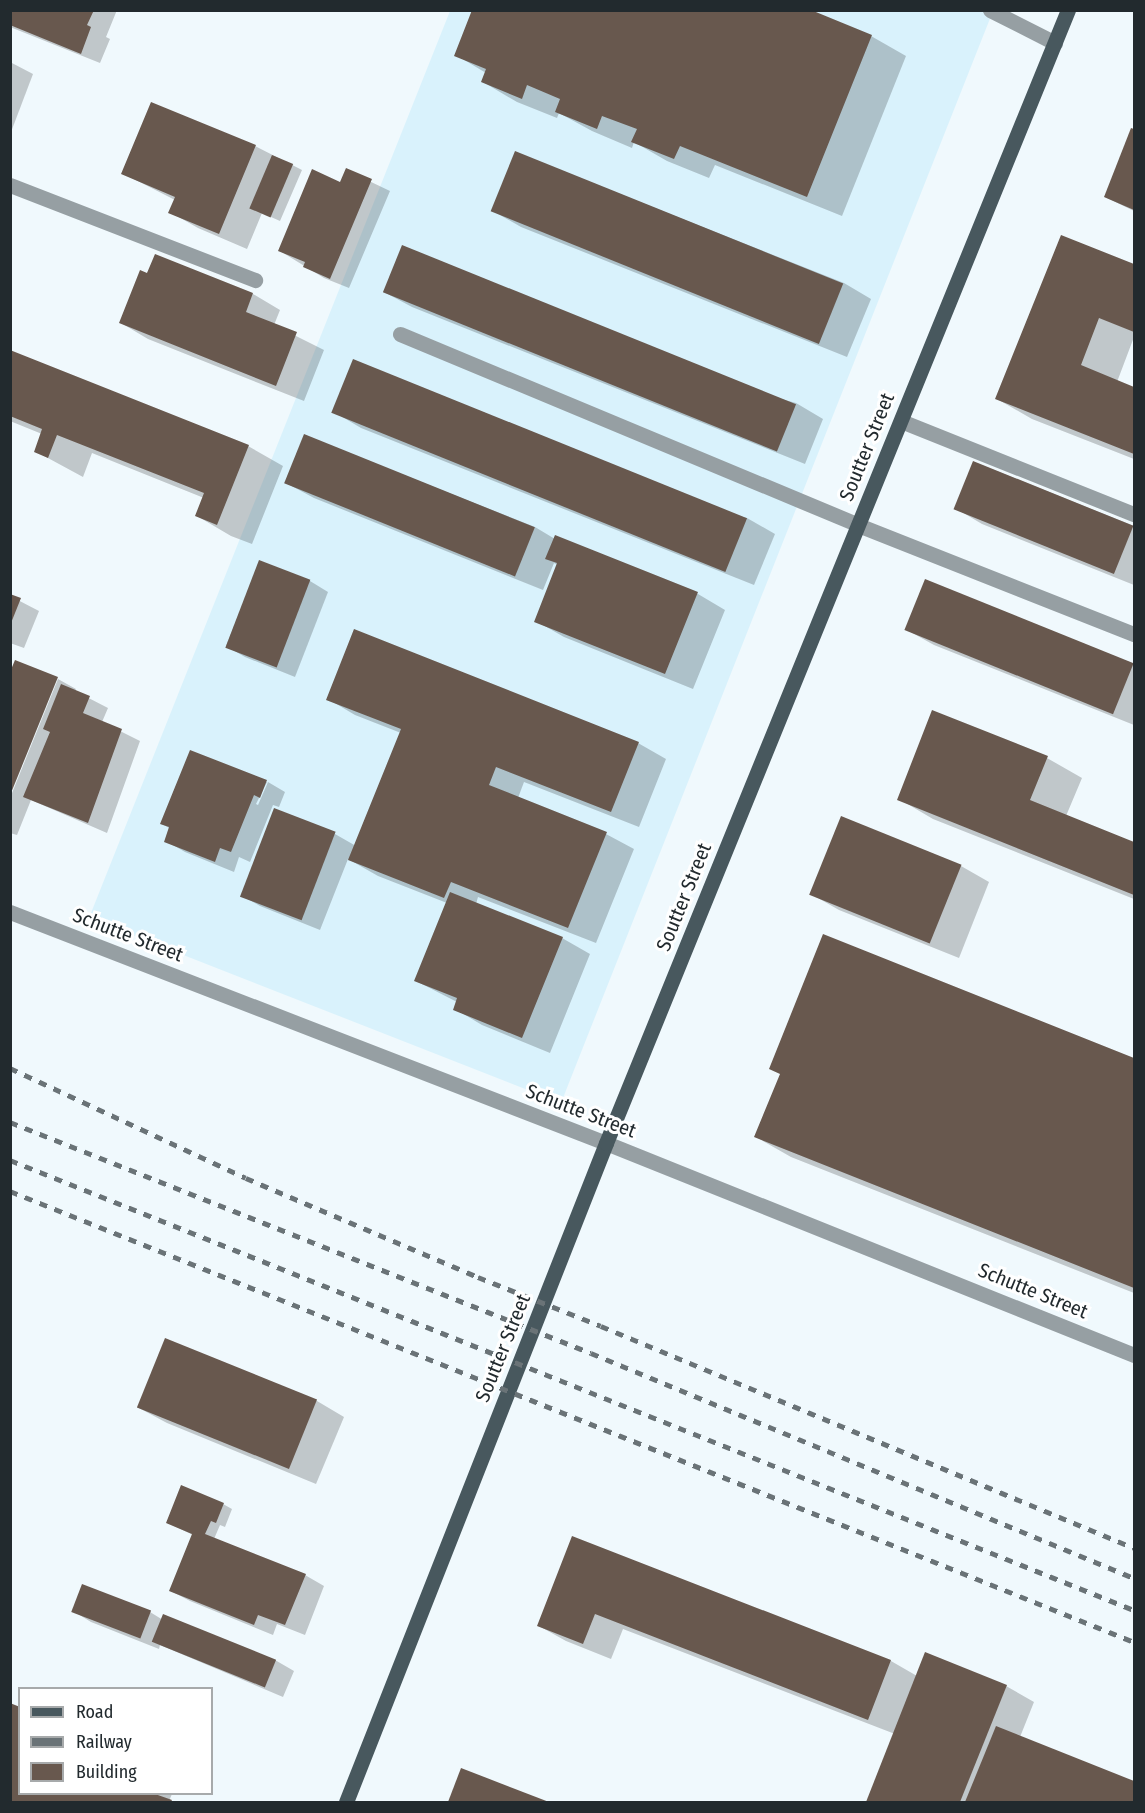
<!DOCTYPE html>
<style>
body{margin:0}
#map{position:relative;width:1145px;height:1813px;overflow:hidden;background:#f0f9fd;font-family:"Fira Sans Condensed",sans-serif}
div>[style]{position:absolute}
.built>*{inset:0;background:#d9f2fc}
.shadow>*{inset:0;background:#0003}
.building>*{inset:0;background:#68584e;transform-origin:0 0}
.minor>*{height:15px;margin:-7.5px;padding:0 7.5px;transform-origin:7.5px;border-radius:7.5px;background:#969fa3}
.major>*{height:15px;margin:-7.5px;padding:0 7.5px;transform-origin:7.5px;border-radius:7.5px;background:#48585e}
.rail>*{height:4.5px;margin-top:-2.25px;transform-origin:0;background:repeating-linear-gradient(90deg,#6a7377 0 8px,transparent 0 16px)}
span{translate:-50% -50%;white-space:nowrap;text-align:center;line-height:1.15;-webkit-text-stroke:6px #fff;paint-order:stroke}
.street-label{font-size:20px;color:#222a2e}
.frame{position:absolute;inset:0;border:12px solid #222a2e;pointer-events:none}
.legend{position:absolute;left:18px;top:1687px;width:195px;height:108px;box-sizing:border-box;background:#fff;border:2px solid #a7aaab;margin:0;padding:8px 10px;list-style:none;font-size:18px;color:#222a2e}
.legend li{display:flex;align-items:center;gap:12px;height:30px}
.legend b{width:30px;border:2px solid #a7aaab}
</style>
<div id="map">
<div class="built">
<div style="clip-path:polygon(450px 11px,993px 11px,561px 1103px,89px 918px)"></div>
</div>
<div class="shadow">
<div style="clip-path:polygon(10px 10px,117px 10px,106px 37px,110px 39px,100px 63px,10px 27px)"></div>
<div style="clip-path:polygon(871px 36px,906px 56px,842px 216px,715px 165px,709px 178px,667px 161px,634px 142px,632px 148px,592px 131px,559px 113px,557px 118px,517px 102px,483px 82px,486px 73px,456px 55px)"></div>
<div style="clip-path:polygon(10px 62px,33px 74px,11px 132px,10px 132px)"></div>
<div style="clip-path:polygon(1132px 130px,1134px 131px,1134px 211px,1105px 197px)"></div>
<div style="clip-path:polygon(255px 146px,302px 170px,280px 221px,262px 213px,247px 249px,198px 228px,170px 212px,175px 200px,122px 173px)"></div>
<div style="clip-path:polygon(516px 153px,844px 283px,871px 299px,847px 357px,521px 227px,493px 211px)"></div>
<div style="clip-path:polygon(346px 170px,390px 191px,349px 288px,324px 278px,280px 251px,341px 184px)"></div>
<div style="clip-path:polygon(1062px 237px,1134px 266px,1134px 337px,1117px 382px,1134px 389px,1134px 459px,1032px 419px,997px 399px)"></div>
<div style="clip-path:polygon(156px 256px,253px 294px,280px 310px,274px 325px,324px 350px,304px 401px,148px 339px,121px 323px)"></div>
<div style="clip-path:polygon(384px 292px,796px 403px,823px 419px,805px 464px,412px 307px)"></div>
<div style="clip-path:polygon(10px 351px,248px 446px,283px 466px,252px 544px,231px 536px,197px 516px,204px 498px,92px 453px,83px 477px,35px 451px,42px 434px,10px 421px)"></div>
<div style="clip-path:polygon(334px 412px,747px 518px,775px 534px,754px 585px,361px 428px)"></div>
<div style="clip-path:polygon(305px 436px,535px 527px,555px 539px,556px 537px,698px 594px,725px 610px,693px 689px,564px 637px,536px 621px,558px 565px,554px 563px,543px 590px,314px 498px,286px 483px)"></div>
<div style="clip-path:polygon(974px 462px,1134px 526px,1134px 585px,982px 524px,955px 508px)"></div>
<div style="clip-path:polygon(260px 562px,310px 581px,328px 592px,295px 677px,245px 657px,226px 646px)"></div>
<div style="clip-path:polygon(926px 581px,1134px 664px,1134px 725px,934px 645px,907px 630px)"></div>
<div style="clip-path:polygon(10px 596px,39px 611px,24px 648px,10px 643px)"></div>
<div style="clip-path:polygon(58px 679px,76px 689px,75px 691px,108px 708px,102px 722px,140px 741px,107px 833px,31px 800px,17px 835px,10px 833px,10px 798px)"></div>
<div style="clip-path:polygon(328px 699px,638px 743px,666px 759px,639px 827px,524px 782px,518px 798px,606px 834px,634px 849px,596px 943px,478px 897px,476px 904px,562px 938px,590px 954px,550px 1053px,482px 1025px,455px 1009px,457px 1002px,416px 981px,447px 903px,378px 876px,348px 859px,320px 930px,260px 906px,241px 895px,335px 834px,356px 846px,401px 733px,355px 715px)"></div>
<div style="clip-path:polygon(191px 752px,267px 782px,256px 804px,258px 805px,268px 782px,285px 792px,279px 807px,273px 805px,250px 862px,239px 857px,234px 872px,185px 852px,166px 841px,171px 829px,162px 824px)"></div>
<div style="clip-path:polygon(1047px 758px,1082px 778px,1066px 816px,1134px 843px,1134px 899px,933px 819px,899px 799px)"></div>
<div style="clip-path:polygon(842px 818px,961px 866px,989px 882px,959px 958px,839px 910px,811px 894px)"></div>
<div style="clip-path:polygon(824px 936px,1134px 1060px,1134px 1293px,791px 1157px,756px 1137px,781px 1075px)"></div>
<div style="clip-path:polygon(317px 1401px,344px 1417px,316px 1484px,167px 1423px,139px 1408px)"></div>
<div style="clip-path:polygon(223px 1504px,232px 1509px,225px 1527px,220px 1525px,214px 1539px,305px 1575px,324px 1586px,305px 1635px,277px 1624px,273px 1635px,190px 1601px,171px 1591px,193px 1535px,168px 1523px)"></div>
<div style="clip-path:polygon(573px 1538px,891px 1661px,917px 1676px,1006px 1686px,1034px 1702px,1020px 1737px,1134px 1782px,1134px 1802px,867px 1802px,895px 1734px,623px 1629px,611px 1659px,566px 1641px,539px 1626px)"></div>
<div style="clip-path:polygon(73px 1611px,150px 1612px,163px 1620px,275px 1660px,294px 1671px,283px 1697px,160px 1645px,159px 1649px,91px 1622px)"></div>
<div style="clip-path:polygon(10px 1705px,20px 1794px,172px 1794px,169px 1801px,173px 1802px,10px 1802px)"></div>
<div style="clip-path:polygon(462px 1770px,545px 1802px,449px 1802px)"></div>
</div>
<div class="building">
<div style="clip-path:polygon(10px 10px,94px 10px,87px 25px,91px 27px,81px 54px,10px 25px)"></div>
<div style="clip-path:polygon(472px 10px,811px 10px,872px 35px,807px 197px,680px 146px,674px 159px,631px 142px,637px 129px,602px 116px,597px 129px,555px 112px,560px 99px,527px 85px,522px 99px,481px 82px,486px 69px,454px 56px)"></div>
<div style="clip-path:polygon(151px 102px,256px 145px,219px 234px,168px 213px,175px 197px,121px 174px)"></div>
<div style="clip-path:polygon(1131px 128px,1134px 129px,1134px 210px,1104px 197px)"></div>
<div style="left:515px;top:151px;width:354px;height:65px;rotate:22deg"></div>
<div style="left:272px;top:155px;width:23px;height:58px;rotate:23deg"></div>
<div style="clip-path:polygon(346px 168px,372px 179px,330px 279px,303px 267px,305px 262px,278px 251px,312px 169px,340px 182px)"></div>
<div style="clip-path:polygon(1061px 235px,1134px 264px,1134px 332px,1099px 318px,1081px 365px,1134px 387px,1134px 454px,995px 399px)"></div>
<div style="left:402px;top:245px;width:425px;height:51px;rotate:22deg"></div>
<div style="clip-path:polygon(155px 254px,253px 293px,246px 312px,297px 332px,276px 386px,119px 323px,140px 270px,147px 273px)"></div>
<div style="clip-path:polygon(10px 350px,249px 445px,217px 525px,195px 516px,204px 493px,57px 435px,48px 458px,34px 452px,42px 429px,10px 416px)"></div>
<div style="left:353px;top:359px;width:425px;height:58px;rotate:22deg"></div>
<div style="left:304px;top:434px;width:249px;height:53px;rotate:22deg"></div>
<div style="left:973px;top:461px;width:173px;height:52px;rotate:22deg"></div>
<div style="clip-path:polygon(555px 535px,698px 592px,665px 674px,534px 622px,557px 563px,545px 559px)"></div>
<div style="left:259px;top:560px;width:55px;height:94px;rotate:21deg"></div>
<div style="left:925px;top:579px;width:225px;height:55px;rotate:22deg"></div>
<div style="clip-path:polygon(10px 594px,21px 598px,11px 623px,10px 623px)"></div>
<div style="clip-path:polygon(354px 629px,639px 742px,611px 812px,496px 767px,489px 785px,607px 832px,568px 928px,451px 882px,444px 898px,348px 860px,401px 729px,326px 700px)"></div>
<div style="clip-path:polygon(15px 660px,58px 677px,11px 793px,10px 672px)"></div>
<div style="clip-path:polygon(61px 684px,90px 696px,83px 713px,122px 729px,88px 823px,23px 797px,50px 732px,43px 729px)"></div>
<div style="clip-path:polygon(932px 710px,1048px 756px,1030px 800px,1134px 842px,1134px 895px,897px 800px)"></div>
<div style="clip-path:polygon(190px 750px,267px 780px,260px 798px,254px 795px,231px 852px,220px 848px,215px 862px,164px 842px,169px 827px,160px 824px)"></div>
<div style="left:274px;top:808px;width:66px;height:95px;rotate:21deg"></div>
<div style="left:841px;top:816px;width:130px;height:85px;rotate:22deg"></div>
<div style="clip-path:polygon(450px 892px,563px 937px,522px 1038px,453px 1010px,457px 998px,414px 981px)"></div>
<div style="clip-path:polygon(823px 934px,1134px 1058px,1134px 1288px,754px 1137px,780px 1074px,769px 1069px)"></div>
<div style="left:165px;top:1338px;width:164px;height:75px;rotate:22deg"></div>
<div style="clip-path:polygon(181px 1485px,224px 1503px,216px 1523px,211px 1521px,205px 1534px,306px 1574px,285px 1625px,258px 1615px,254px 1625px,169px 1591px,192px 1534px,166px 1523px)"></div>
<div style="clip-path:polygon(572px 1536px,891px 1660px,868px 1720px,595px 1614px,583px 1644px,537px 1626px)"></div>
<div style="left:82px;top:1584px;width:74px;height:30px;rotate:21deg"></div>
<div style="left:163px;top:1614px;width:122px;height:30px;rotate:22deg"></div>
<div style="clip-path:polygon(925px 1652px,1007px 1685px,960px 1802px,866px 1802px)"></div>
<div style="clip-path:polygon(10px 1703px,20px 1707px,20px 1794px,155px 1794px,172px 1800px,171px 1802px,10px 1802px)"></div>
<div style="clip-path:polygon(996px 1726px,1134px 1781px,1134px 1802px,965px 1802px)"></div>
<div style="clip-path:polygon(461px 1768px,549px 1802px,448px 1802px)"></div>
</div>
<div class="minor">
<div style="left:990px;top:10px;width:73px;rotate:26.9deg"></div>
<div style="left:10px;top:185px;width:263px;rotate:21.2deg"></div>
<div style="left:400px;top:334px;width:496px;rotate:22.6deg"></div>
<div style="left:858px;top:525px;width:297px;rotate:21.6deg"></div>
<div style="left:901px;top:421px;width:251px;rotate:21.8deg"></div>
<div style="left:10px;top:912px;width:639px;rotate:21.19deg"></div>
<div style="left:606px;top:1143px;width:569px;rotate:21.88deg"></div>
</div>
<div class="major">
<div style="left:346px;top:1802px;width:708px;rotate:-68.47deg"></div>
<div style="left:606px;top:1143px;width:1224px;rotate:-67.82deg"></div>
</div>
<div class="rail">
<div style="left:10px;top:1068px;width:260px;rotate:25deg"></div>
<div style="left:246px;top:1178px;width:252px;rotate:23.1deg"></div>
<div style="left:478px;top:1277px;width:132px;rotate:21.7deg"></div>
<div style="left:601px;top:1326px;width:577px;rotate:22.61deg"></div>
<div style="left:10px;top:1122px;width:625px;rotate:21.68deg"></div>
<div style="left:591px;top:1353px;width:588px;rotate:22.51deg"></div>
<div style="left:10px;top:1160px;width:1211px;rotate:21.82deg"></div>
<div style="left:10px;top:1191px;width:1211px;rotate:21.86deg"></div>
</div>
<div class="street-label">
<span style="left:867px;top:447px;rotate:-68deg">Soutter Street</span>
<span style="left:684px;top:897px;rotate:-68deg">Soutter Street</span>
<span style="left:128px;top:935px;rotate:21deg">Schutte Street</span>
<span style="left:581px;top:1111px;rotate:21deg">Schutte Street</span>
<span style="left:1033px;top:1291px;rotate:22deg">Schutte Street</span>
<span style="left:503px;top:1348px;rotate:-68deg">Soutter Street</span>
</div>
<div class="frame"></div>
<ul class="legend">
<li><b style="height:8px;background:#48585e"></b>Road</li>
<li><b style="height:8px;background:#6a7377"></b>Railway</li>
<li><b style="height:16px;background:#68584e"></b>Building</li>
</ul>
</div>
